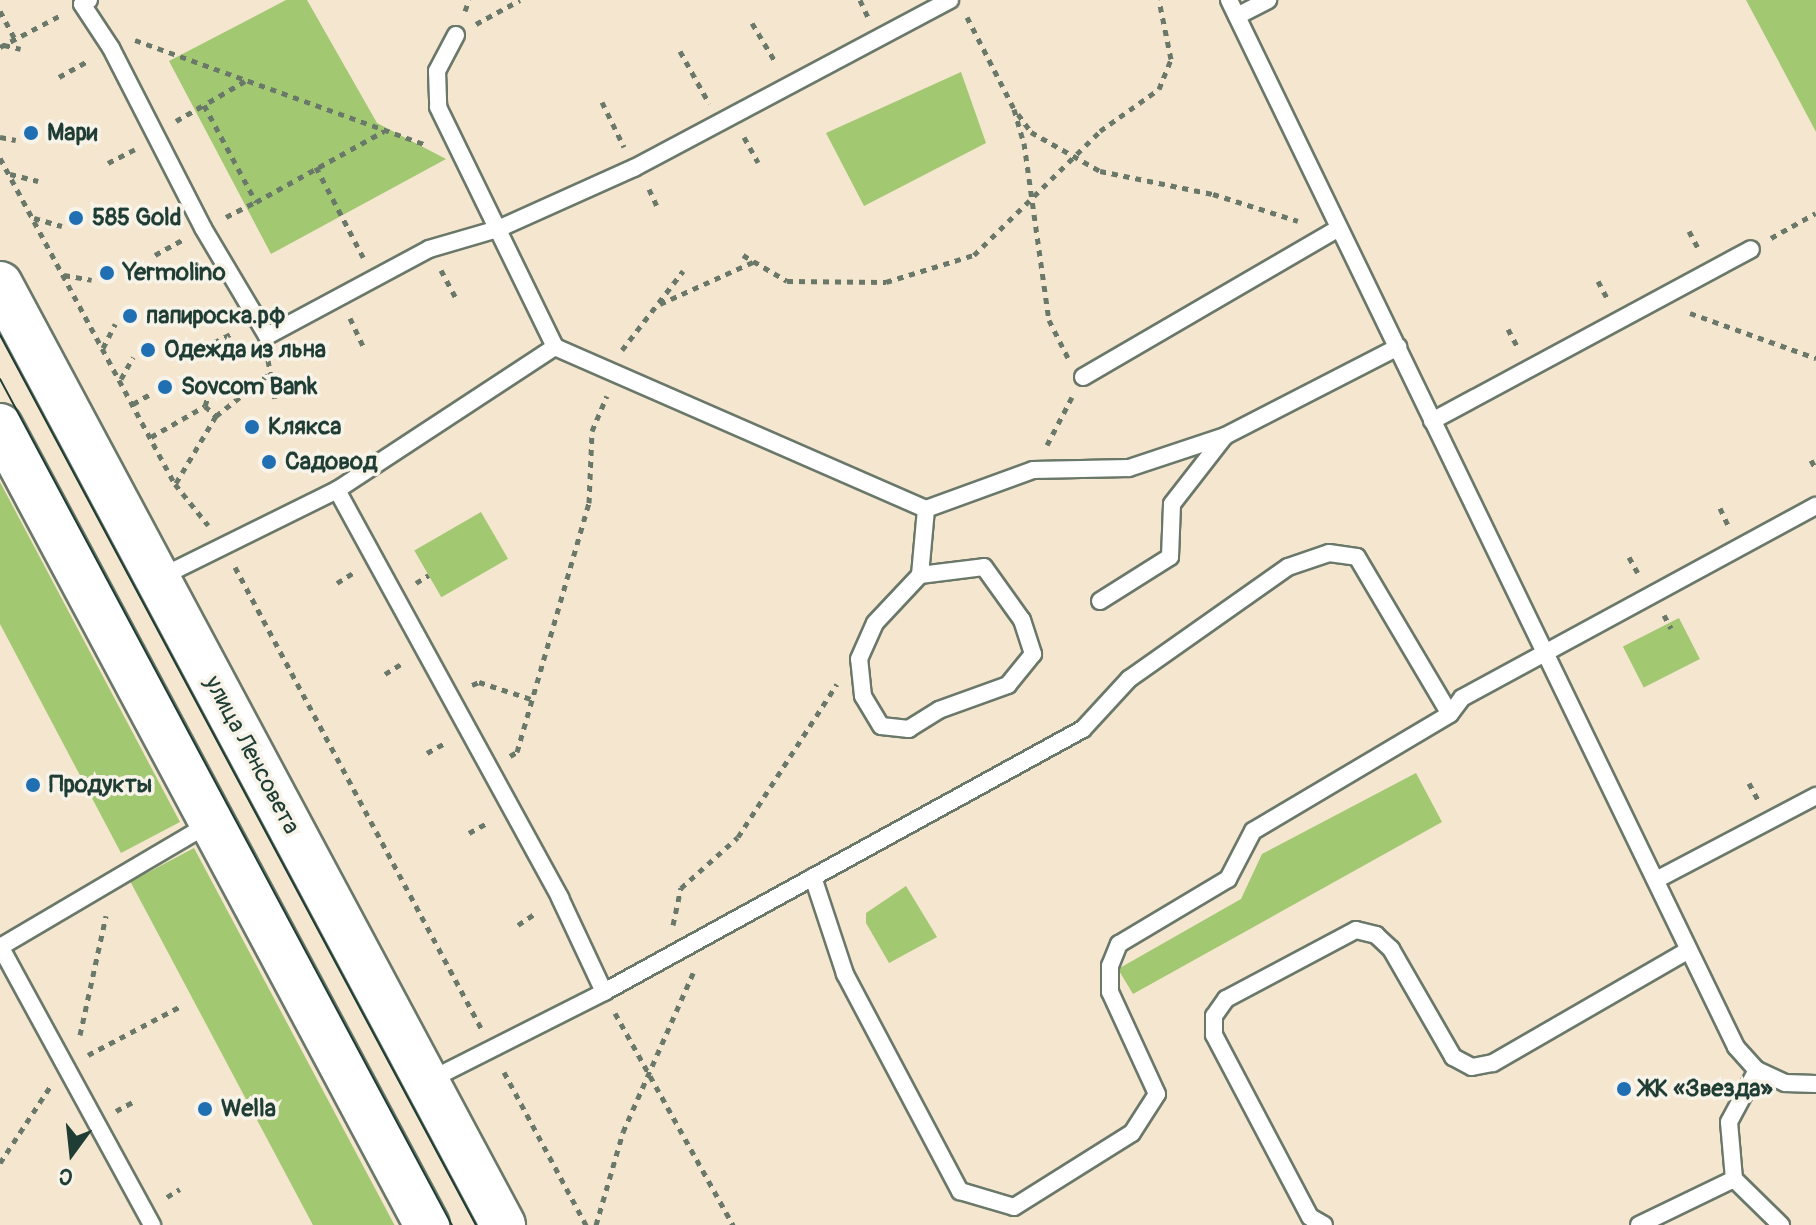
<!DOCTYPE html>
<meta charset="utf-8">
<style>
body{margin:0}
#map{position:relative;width:1816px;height:1225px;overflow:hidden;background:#f4e6cf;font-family:Pangolin,sans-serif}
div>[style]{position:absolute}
.green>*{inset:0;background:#a3c872;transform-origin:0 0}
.path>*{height:5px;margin-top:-2.5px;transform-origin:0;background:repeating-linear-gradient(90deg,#6a786a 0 6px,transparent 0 12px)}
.roads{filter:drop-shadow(2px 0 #6a786a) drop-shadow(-2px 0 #6a786a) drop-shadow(0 2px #6a786a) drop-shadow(0 -2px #6a786a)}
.lane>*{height:16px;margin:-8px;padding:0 8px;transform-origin:8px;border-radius:8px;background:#fff}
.secondary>*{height:44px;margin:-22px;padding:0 22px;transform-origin:22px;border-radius:22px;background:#fff}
.tram>*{height:2px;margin:-1px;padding:0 1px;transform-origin:1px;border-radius:1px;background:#1f3d34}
.dots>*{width:22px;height:22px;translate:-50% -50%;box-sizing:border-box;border:4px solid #f7f3e8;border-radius:50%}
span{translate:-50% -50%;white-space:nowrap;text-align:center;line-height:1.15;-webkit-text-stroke:7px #f7f3e8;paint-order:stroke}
.poi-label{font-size:24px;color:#1f3d34;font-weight:700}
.left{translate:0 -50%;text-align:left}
.street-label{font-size:24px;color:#1f3d34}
.north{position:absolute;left:32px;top:1113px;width:80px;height:80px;-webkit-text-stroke:6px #f7f3e8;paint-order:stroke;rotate:195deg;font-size:22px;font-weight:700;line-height:32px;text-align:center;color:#1f3d34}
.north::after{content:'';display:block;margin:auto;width:28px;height:36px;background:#1f3d34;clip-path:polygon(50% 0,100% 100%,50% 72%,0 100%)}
</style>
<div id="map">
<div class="green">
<div style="clip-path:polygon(286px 0,307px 0,377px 123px,446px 159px,271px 254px,169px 61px)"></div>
<div style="clip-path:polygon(1746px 0,1816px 0,1816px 132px)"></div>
<div style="clip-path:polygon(961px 72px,986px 143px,864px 206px,826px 133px)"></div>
<div style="clip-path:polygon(0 482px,180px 822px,121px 853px,0 624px)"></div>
<div style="left:481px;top:512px;width:54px;height:77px;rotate:60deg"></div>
<div style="left:1679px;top:618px;width:46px;height:63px;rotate:63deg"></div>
<div style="clip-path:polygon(1416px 773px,1442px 822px,1133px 994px,1118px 969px,1241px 899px,1262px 854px)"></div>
<div style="left:194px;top:848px;width:428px;height:72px;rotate:62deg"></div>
<div style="clip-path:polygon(906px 886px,937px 937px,889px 963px,866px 923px,866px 913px)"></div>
</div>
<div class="path">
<div style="left:860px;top:0;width:19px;rotate:65deg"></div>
<div style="left:0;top:11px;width:32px;rotate:62deg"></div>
<div style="left:465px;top:11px;width:12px;rotate:-70deg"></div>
<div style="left:967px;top:17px;width:103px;rotate:62.9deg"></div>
<div style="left:1014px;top:109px;width:35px;rotate:74deg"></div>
<div style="left:1024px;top:143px;width:179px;rotate:82deg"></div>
<div style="left:1049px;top:320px;width:45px;rotate:63.4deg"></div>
<div style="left:752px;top:23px;width:47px;rotate:59deg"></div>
<div style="left:476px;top:24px;width:50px;rotate:-28.6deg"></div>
<div style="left:135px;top:40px;width:310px;rotate:19.8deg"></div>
<div style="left:4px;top:45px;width:17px;rotate:13deg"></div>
<div style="left:0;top:47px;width:67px;rotate:-27.7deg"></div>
<div style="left:680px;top:51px;width:60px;rotate:60.9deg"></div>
<div style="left:59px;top:77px;width:35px;rotate:-29deg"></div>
<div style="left:245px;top:81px;width:48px;rotate:149.7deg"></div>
<div style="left:204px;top:105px;width:110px;rotate:61.8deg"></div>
<div style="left:256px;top:202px;width:146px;rotate:-29deg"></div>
<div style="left:602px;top:102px;width:50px;rotate:63.9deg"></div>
<div style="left:1018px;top:114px;width:22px;rotate:54deg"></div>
<div style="left:1031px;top:132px;width:79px;rotate:29.5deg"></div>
<div style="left:1100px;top:171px;width:115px;rotate:11.5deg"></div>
<div style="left:1213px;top:194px;width:89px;rotate:17.6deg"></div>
<div style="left:176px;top:121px;width:32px;rotate:-30deg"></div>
<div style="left:0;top:137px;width:16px;rotate:11deg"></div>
<div style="left:744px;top:137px;width:29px;rotate:61deg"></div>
<div style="left:0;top:158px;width:370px;rotate:61.8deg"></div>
<div style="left:175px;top:484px;width:53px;rotate:51.2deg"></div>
<div style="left:108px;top:163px;width:30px;rotate:-27deg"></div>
<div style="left:316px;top:167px;width:102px;rotate:62.4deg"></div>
<div style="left:10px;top:174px;width:29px;rotate:14deg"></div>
<div style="left:649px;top:189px;width:23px;rotate:65deg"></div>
<div style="left:226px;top:217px;width:34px;rotate:-27deg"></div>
<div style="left:34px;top:218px;width:29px;rotate:16deg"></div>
<div style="left:1689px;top:231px;width:19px;rotate:62deg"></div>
<div style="left:1771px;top:238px;width:51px;rotate:-29.1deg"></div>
<div style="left:155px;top:255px;width:31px;rotate:-29deg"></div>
<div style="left:743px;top:255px;width:51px;rotate:30.6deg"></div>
<div style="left:787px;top:281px;width:99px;rotate:0.6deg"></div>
<div style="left:886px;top:282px;width:92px;rotate:-17.1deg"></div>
<div style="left:974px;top:255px;width:177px;rotate:-44.5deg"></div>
<div style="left:1100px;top:131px;width:72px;rotate:-35.4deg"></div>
<div style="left:1159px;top:89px;width:32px;rotate:-68deg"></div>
<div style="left:1171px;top:59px;width:60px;rotate:-101.5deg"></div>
<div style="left:441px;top:270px;width:34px;rotate:62deg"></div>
<div style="left:64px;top:275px;width:28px;rotate:10deg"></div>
<div style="left:1598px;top:281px;width:19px;rotate:62deg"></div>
<div style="left:660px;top:304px;width:102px;rotate:-24.3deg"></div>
<div style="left:1690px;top:313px;width:134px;rotate:19.7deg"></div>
<div style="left:350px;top:318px;width:35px;rotate:65deg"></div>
<div style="left:1508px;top:329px;width:19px;rotate:62deg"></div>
<div style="left:103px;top:348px;width:27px;rotate:-63deg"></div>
<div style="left:203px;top:348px;width:35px;rotate:-27deg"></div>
<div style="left:622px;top:350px;width:100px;rotate:-52.3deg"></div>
<div style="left:268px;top:360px;width:39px;rotate:80deg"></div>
<div style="left:121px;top:379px;width:25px;rotate:-61deg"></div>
<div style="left:133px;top:404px;width:22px;rotate:-30deg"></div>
<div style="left:205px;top:406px;width:13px;rotate:-72deg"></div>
<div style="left:151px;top:437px;width:62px;rotate:-29.9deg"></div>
<div style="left:205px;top:406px;width:15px;rotate:42deg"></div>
<div style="left:216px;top:416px;width:68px;rotate:-38.4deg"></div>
<div style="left:1047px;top:445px;width:54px;rotate:-62.5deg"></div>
<div style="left:1811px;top:460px;width:10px;rotate:61deg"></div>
<div style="left:176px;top:483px;width:78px;rotate:-59.2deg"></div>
<div style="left:1720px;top:508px;width:19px;rotate:65deg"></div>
<div style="left:1629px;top:557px;width:18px;rotate:61deg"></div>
<div style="left:235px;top:567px;width:523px;rotate:61.91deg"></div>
<div style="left:337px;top:583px;width:19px;rotate:-32deg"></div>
<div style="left:416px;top:583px;width:15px;rotate:-32deg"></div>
<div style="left:1664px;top:615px;width:15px;rotate:62deg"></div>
<div style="left:385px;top:674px;width:22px;rotate:-32deg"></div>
<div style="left:472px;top:685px;width:8px;rotate:-23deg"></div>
<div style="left:479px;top:682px;width:55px;rotate:18.1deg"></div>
<div style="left:427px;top:753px;width:23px;rotate:-29deg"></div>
<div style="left:510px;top:756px;width:8px;rotate:-30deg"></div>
<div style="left:517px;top:752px;width:259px;rotate:-73.9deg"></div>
<div style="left:589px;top:503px;width:72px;rotate:-87.6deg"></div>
<div style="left:592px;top:431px;width:38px;rotate:-67deg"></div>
<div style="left:1749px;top:783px;width:19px;rotate:62deg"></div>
<div style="left:469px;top:833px;width:23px;rotate:-29deg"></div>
<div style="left:518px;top:925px;width:23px;rotate:-34deg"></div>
<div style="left:673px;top:925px;width:38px;rotate:-78deg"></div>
<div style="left:681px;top:888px;width:76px;rotate:-41.8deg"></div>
<div style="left:738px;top:837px;width:182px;rotate:-57.1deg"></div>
<div style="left:615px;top:1013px;width:243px;rotate:60.9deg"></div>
<div style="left:80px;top:1035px;width:122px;rotate:-77.7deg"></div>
<div style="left:88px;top:1055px;width:103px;rotate:-27.8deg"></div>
<div style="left:504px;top:1072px;width:174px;rotate:61.8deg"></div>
<div style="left:116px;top:1111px;width:19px;rotate:-28deg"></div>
<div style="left:0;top:1163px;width:91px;rotate:-56.7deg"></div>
<div style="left:167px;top:1197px;width:15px;rotate:-32deg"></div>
<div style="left:596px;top:1225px;width:97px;rotate:-73.8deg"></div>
<div style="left:623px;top:1132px;width:174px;rotate:-66.2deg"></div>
</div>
<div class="roads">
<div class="lane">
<div style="left:89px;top:0;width:8px;rotate:150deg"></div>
<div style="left:82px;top:4px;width:53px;rotate:56.6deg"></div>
<div style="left:111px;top:48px;width:202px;rotate:62.9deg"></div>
<div style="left:203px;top:228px;width:126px;rotate:59.3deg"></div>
<div style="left:267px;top:336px;width:184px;rotate:-28.2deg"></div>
<div style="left:429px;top:249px;width:72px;rotate:-16.2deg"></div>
<div style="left:498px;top:229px;width:149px;rotate:-24.2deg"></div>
<div style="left:634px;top:168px;width:358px;rotate:-28deg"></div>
<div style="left:1229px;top:0;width:1163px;rotate:64.16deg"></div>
<div style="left:1736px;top:1047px;width:31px;rotate:48deg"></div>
<div style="left:1757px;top:1070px;width:31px;rotate:25deg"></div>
<div style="left:1785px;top:1083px;width:31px;rotate:2deg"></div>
<div style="left:1237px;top:16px;width:35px;rotate:-27deg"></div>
<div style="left:456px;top:35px;width:41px;rotate:117.8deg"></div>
<div style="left:437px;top:71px;width:36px;rotate:88deg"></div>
<div style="left:438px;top:107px;width:267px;rotate:64deg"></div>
<div style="left:555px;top:347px;width:405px;rotate:23.6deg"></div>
<div style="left:926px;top:509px;width:114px;rotate:-20deg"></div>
<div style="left:1033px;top:470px;width:96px;rotate:-1.2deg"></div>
<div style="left:1129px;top:468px;width:101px;rotate:-18.4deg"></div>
<div style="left:1225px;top:436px;width:195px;rotate:-27.2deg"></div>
<div style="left:1083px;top:377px;width:296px;rotate:-30.2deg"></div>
<div style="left:1432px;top:421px;width:362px;rotate:-28.3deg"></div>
<div style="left:337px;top:490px;width:465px;rotate:61.3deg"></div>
<div style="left:560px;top:898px;width:104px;rotate:64.9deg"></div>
<div style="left:920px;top:575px;width:64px;rotate:-7.1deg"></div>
<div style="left:984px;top:567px;width:65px;rotate:54.4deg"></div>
<div style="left:1022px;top:620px;width:36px;rotate:72deg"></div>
<div style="left:1033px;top:654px;width:40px;rotate:129deg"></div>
<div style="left:1008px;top:685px;width:73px;rotate:160.1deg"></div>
<div style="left:939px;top:710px;width:36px;rotate:148deg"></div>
<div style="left:909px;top:729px;width:28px;rotate:-174deg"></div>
<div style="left:881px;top:726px;width:35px;rotate:-121deg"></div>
<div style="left:863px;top:696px;width:37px;rotate:-96deg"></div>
<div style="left:859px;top:659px;width:39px;rotate:-66deg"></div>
<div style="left:875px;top:623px;width:66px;rotate:-46.8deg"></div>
<div style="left:920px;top:575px;width:66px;rotate:-84.8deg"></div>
<div style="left:159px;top:578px;width:199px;rotate:-26.3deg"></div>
<div style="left:337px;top:490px;width:261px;rotate:-33.3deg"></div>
<div style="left:1100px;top:601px;width:83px;rotate:-32.2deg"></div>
<div style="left:1170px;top:557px;width:53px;rotate:-87.8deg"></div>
<div style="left:1172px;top:504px;width:86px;rotate:-52.1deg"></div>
<div style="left:813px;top:877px;width:102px;rotate:71.7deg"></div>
<div style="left:845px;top:974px;width:246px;rotate:62.1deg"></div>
<div style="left:960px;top:1191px;width:56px;rotate:16.5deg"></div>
<div style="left:1014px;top:1207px;width:139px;rotate:-32.1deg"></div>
<div style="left:1132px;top:1133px;width:46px;rotate:-57.3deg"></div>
<div style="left:1157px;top:1094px;width:112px;rotate:-114.7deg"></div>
<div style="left:1110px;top:992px;width:26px;rotate:-90deg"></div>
<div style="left:1110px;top:966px;width:24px;rotate:-68deg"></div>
<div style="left:1119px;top:944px;width:127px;rotate:-30.8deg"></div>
<div style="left:1228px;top:879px;width:54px;rotate:-62.5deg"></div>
<div style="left:1253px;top:831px;width:229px;rotate:-30.7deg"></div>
<div style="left:1450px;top:714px;width:20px;rotate:-53deg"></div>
<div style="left:1462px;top:698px;width:403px;rotate:-28.5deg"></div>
<div style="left:1656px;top:880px;width:181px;rotate:-27.7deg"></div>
<div style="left:0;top:946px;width:318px;rotate:61.4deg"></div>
<div style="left:0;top:947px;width:243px;rotate:-30.5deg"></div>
<div style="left:428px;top:1081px;width:197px;rotate:-26.8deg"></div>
<div style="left:604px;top:992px;width:546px;rotate:-28.77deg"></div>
<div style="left:1083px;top:729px;width:68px;rotate:-47.4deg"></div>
<div style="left:1129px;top:679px;width:194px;rotate:-35.2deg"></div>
<div style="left:1288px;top:567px;width:43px;rotate:-18.9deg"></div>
<div style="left:1329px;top:553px;width:28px;rotate:8deg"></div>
<div style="left:1357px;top:557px;width:182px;rotate:59.4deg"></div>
<div style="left:1734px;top:1179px;width:57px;rotate:-95deg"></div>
<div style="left:1729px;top:1122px;width:59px;rotate:-61.7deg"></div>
<div style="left:1324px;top:1225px;width:16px;rotate:-150deg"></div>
<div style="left:1310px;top:1217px;width:206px;rotate:-117.8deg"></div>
<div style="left:1214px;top:1035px;width:19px;rotate:-90deg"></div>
<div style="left:1214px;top:1016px;width:21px;rotate:-55deg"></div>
<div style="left:1226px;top:999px;width:147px;rotate:-28deg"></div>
<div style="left:1356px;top:930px;width:21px;rotate:14deg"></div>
<div style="left:1376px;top:935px;width:21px;rotate:43deg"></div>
<div style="left:1391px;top:949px;width:125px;rotate:60.1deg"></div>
<div style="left:1453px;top:1057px;width:21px;rotate:28deg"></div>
<div style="left:1472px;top:1067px;width:21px;rotate:-11deg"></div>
<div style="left:1493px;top:1063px;width:224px;rotate:-30deg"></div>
<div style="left:1639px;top:1225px;width:106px;rotate:-25.8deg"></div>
<div style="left:1734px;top:1179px;width:66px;rotate:44.4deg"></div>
</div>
<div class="secondary">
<div style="left:0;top:284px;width:1067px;rotate:61.87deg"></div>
<div style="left:0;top:426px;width:906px;rotate:61.88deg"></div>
</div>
</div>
<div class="tram">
<div style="left:0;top:335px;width:1009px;rotate:61.86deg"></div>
<div style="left:0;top:379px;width:959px;rotate:61.89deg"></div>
</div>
<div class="dots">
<div style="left:31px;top:133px;background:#1f6fb2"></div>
<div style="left:76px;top:218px;background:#1f6fb2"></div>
<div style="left:107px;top:273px;background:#1f6fb2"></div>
<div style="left:130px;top:316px;background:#1f6fb2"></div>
<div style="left:148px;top:350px;background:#1f6fb2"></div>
<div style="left:165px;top:387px;background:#1f6fb2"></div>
<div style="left:252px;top:427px;background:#1f6fb2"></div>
<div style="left:269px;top:462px;background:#1f6fb2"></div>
<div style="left:33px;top:785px;background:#1f6fb2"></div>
<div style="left:1624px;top:1089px;background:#1f6fb2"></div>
<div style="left:205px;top:1109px;background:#1f6fb2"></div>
</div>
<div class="poi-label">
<span class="left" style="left:47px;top:133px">Мари</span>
<span class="left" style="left:92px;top:218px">585 Gold</span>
<span class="left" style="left:123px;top:273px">Yermolino</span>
<span class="left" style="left:146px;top:316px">папироска.рф</span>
<span class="left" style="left:164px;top:350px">Одежда из льна</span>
<span class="left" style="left:181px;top:387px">Sovcom Bank</span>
<span class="left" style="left:268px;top:427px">Клякса</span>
<span class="left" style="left:285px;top:462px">Садовод</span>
<span class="left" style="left:49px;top:785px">Продукты</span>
<span class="left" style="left:1640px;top:1089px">ЖК «Звезда»</span>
<span class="left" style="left:221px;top:1109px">Wella</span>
</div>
<div class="street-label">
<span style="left:252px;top:755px;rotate:62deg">улица Ленсовета</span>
</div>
<div class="north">С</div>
</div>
